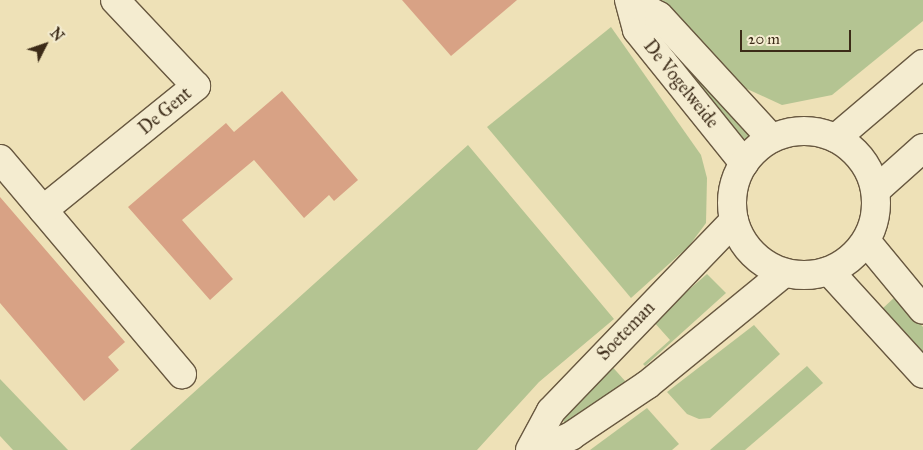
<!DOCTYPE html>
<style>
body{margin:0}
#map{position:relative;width:923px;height:450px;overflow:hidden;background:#eee1b7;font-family:"IM FELL Great Primer",serif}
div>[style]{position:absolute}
.green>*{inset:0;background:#b4c492}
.building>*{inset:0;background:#d8a285}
.roads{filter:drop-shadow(1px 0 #685840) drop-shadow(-1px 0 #685840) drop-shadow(0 1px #685840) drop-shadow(0 -1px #685840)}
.street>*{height:28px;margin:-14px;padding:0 14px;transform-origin:14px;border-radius:14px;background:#f4ecd0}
.secondary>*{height:28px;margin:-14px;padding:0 14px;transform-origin:14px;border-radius:14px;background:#f4ecd0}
.secondary>.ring{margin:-14px;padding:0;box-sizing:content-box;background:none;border:28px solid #f4ecd0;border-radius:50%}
span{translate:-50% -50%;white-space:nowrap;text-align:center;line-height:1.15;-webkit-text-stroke:4px #f4ecd0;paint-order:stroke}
.street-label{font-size:18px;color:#3c2b18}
.north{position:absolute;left:20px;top:20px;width:50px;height:50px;-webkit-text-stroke:4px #f4ecd0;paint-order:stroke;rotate:49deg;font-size:14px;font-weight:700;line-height:20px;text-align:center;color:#3c2b18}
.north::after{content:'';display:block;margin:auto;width:18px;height:22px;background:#3c2b18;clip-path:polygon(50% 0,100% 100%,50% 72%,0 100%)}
.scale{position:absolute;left:740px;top:30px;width:111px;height:22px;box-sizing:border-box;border:2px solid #3c2b18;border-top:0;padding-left:6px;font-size:15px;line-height:18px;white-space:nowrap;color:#3c2b18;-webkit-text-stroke:4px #f4ecd0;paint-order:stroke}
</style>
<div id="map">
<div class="green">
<div style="clip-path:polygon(662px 0,923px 0,923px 21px,832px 95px,782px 105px,745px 88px)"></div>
<div style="clip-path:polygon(637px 11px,752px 136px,750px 141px,744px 144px)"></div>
<div style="clip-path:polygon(611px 27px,701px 155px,707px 178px,706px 223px,689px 246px,631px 298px,487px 127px)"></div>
<div style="clip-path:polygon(468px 145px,614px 319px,539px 382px,477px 450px,130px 450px)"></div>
<div style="clip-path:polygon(707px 274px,726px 293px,645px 366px,643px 364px,670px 340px,653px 321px)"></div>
<div style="clip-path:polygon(896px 296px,923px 327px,923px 356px,882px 309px)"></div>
<div style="clip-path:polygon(754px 325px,780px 354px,710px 418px,699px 419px,687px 414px,667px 392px)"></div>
<div style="clip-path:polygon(608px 362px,626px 382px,566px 425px,561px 417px)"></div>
<div style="clip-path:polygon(807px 366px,823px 383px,745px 450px,710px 450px)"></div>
<div style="clip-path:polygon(0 379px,68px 450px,13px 450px,0 436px)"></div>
<div style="clip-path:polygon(647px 408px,679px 444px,672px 450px,590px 450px)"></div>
</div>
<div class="building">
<div style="clip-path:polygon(402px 0,517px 0,451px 56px)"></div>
<div style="clip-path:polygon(282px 91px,358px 180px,334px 201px,329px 195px,304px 218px,254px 160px,182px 220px,233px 279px,210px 300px,128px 207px,226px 123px,234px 132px)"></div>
<div style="clip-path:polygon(0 197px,125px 342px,108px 357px,119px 370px,84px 401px,0 303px)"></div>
</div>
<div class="roads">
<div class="street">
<div style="left:629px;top:0;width:31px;rotate:75deg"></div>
<div style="left:637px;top:30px;width:171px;rotate:51.2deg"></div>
<div style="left:631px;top:0;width:32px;rotate:30deg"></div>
<div style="left:659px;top:16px;width:166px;rotate:47.4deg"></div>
<div style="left:0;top:159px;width:282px;rotate:49.8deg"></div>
<div style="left:43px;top:210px;width:197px;rotate:-39deg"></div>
<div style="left:196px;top:86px;width:118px;rotate:-133.3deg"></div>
<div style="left:866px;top:241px;width:89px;rotate:50.4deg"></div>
<div style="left:829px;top:271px;width:139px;rotate:47.6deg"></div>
</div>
<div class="secondary">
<div class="ring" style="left:732px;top:131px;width:116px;height:116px"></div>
<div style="left:836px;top:138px;width:114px;rotate:-40.4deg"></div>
<div style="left:876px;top:190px;width:63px;rotate:-41.8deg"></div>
<div style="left:530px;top:450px;width:44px;rotate:-61.7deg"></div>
<div style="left:551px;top:411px;width:264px;rotate:-46.1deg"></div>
<div style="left:537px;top:450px;width:37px;rotate:-22deg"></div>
<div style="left:571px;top:436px;width:92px;rotate:-33.9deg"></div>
<div style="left:647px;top:385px;width:177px;rotate:-39.3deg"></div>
</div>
</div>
<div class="street-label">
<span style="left:681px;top:84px;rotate:51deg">De Vogelweide</span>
<span style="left:165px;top:111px;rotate:-40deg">De Gent</span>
<span style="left:626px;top:331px;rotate:-46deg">Soeteman</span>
</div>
<div class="north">N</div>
<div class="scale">20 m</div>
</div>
